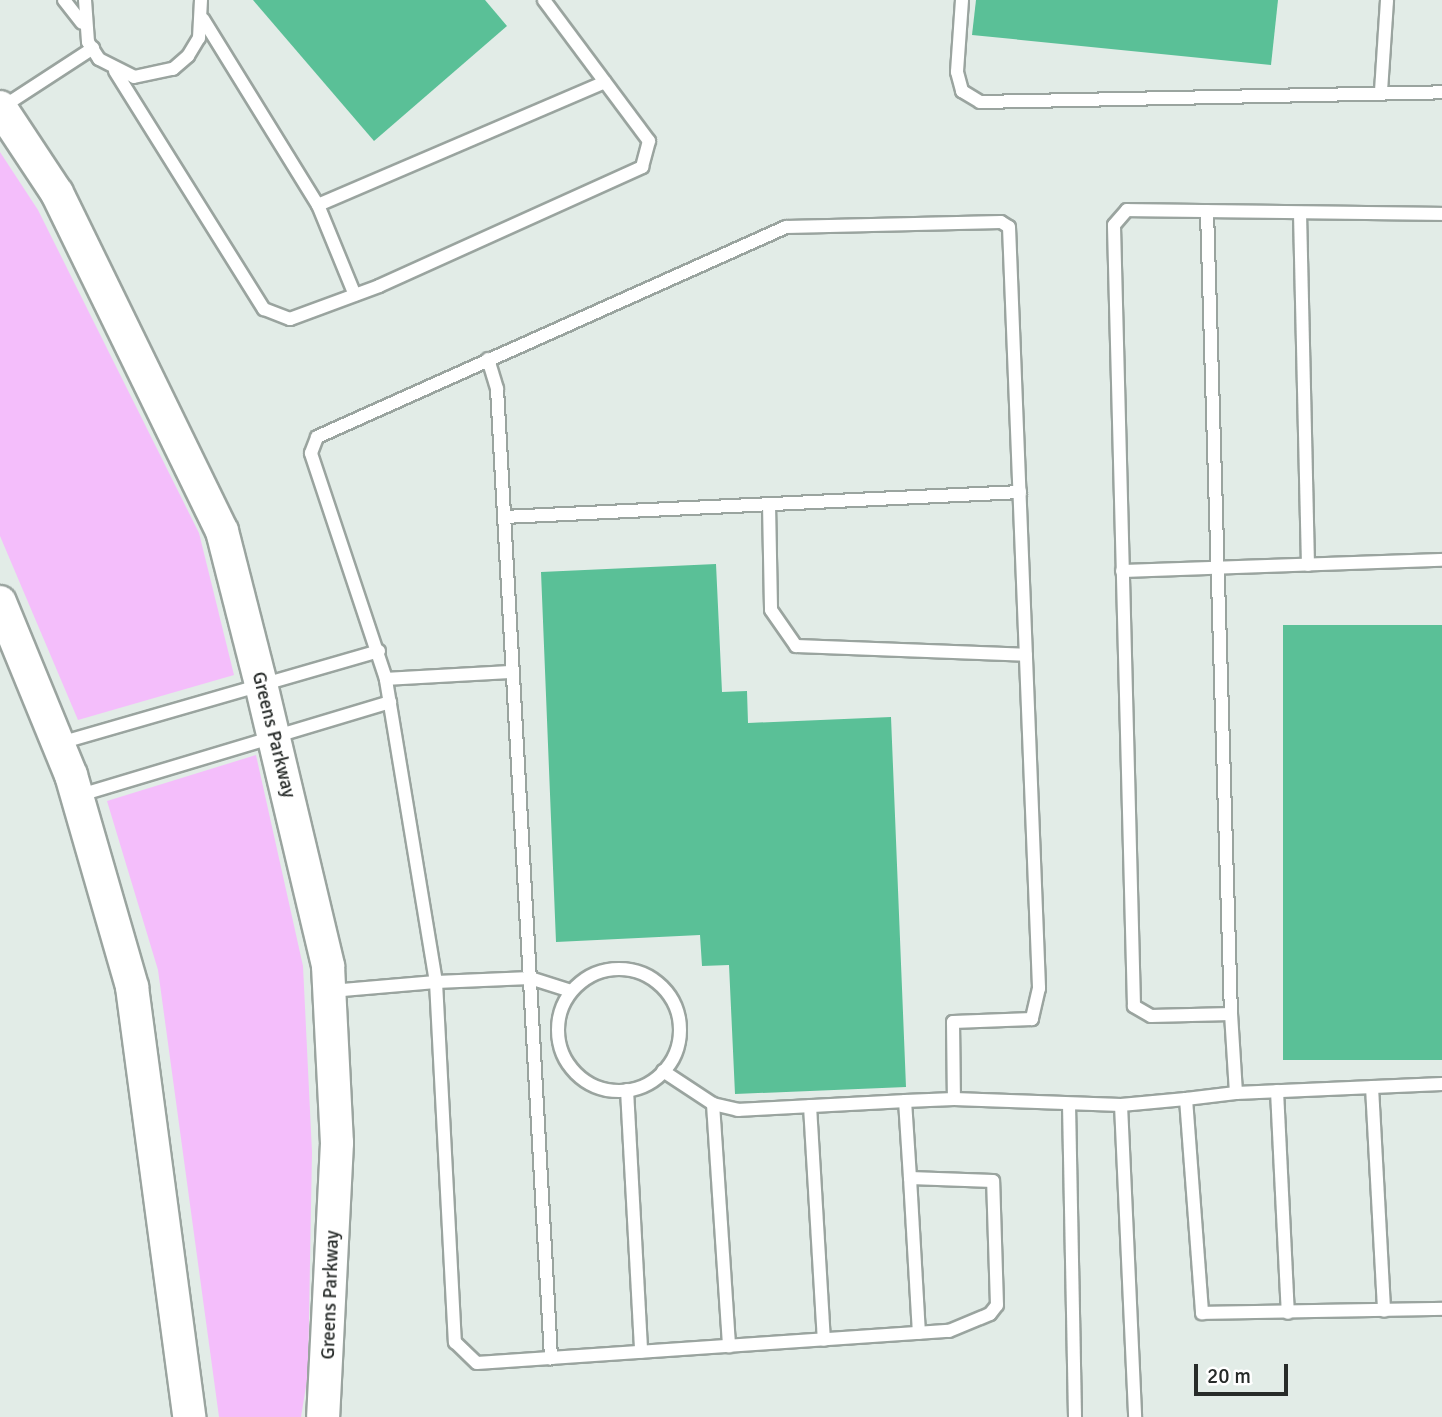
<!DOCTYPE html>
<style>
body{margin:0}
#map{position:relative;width:1442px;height:1417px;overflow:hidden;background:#e2ece7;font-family:Signika,sans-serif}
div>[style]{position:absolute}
.green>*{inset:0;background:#f4befb}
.building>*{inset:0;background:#5ac097;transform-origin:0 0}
.roads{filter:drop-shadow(2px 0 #9aa49f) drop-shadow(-2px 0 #9aa49f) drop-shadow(0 2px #9aa49f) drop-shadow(0 -2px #9aa49f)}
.service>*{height:12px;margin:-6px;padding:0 6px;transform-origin:6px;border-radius:6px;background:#fff}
.service>.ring{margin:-6px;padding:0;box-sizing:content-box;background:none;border:12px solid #fff;border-radius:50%}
.tertiary>*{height:32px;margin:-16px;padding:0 16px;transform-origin:16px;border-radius:16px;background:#fff}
span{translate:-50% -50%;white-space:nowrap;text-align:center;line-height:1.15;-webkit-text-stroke:7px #fff;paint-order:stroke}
.street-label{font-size:19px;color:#272b29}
.scale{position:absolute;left:1194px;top:1364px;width:94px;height:32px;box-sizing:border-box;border:4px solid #272b29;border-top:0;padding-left:9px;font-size:21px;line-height:24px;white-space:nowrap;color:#272b29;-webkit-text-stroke:5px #fff;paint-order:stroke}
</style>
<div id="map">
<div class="green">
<div style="clip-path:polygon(0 152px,38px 210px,199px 533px,234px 675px,78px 720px,0 536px)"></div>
<div style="clip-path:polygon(256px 755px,303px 966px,312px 1152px,308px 1374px,301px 1417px,219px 1417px,158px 970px,107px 801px)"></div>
</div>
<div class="building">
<div style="clip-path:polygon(253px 0,485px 0,507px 26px,374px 141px)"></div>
<div style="clip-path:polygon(976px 0,1278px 0,1271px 65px,972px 35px)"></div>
<div style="clip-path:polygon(716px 564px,722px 692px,747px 691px,748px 723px,891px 717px,906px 1087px,735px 1094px,729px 965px,702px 966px,700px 935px,556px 942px,541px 572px)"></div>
<div style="left:1442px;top:625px;width:435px;height:159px;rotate:90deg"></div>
</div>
<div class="roads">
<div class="service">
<div style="left:64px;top:0;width:29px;rotate:52deg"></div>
<div style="left:85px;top:0;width:42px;rotate:85.9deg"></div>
<div style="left:88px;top:42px;width:20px;rotate:57deg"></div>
<div style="left:99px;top:59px;width:39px;rotate:27deg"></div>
<div style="left:134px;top:77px;width:40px;rotate:-12deg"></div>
<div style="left:173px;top:69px;width:20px;rotate:-41deg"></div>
<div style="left:188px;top:56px;width:21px;rotate:-59deg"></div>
<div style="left:199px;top:38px;width:38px;rotate:-87deg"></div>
<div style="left:962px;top:0;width:72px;rotate:94deg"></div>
<div style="left:957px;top:72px;width:20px;rotate:75deg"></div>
<div style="left:962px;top:91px;width:21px;rotate:31deg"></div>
<div style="left:980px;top:102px;width:462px;rotate:-1.2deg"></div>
<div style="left:203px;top:19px;width:219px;rotate:58.3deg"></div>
<div style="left:318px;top:205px;width:97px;rotate:67.7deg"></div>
<div style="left:115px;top:71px;width:281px;rotate:58deg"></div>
<div style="left:264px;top:309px;width:28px;rotate:21deg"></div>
<div style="left:290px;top:319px;width:95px;rotate:-20.3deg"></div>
<div style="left:379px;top:286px;width:289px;rotate:-24.3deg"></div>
<div style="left:642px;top:167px;width:27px;rotate:-75deg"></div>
<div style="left:649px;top:141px;width:176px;rotate:-126.7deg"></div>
<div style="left:1381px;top:91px;width:91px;rotate:-86.2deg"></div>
<div style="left:1px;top:108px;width:110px;rotate:-33.1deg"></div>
<div style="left:318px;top:205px;width:312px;rotate:-23.2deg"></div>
<div style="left:1207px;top:211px;width:803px;rotate:88.29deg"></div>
<div style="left:1300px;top:213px;width:352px;rotate:88.7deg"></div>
<div style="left:488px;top:359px;width:31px;rotate:73deg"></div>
<div style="left:497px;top:389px;width:971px;rotate:86.81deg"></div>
<div style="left:769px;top:504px;width:106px;rotate:88.9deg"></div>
<div style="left:771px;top:610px;width:44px;rotate:55.2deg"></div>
<div style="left:796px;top:646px;width:230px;rotate:2.2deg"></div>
<div style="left:504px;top:517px;width:517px;rotate:-2.77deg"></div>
<div style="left:1122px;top:571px;width:320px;rotate:-2deg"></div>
<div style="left:386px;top:679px;width:127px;rotate:-3.2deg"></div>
<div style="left:60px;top:743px;width:332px;rotate:-16.1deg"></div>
<div style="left:77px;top:796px;width:327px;rotate:-16.7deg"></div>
<div class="ring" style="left:558px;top:969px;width:110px;height:110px"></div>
<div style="left:331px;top:991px;width:105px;rotate:-4.9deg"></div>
<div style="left:436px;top:982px;width:307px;rotate:-99.4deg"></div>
<div style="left:386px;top:679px;width:238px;rotate:-108.4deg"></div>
<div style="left:311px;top:453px;width:17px;rotate:-69deg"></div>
<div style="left:317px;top:437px;width:514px;rotate:-24.12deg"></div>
<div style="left:786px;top:227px;width:215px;rotate:-1.3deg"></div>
<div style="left:1001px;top:222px;width:9px;rotate:32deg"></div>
<div style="left:1009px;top:227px;width:762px;rotate:87.74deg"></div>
<div style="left:1039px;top:988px;width:32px;rotate:103deg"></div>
<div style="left:1032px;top:1019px;width:79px;rotate:177.8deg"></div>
<div style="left:953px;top:1022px;width:77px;rotate:89.3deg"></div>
<div style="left:954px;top:1099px;width:167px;rotate:2.1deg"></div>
<div style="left:1121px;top:1105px;width:65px;rotate:-5.3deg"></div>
<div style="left:1186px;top:1099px;width:215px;rotate:85.7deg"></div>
<div style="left:1202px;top:1313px;width:240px;rotate:-1deg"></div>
<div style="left:571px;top:991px;width:43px;rotate:-162.4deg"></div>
<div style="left:530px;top:978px;width:94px;rotate:177.6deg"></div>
<div style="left:436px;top:982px;width:361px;rotate:87deg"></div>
<div style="left:455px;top:1342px;width:30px;rotate:44deg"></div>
<div style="left:477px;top:1363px;width:473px;rotate:-3.9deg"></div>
<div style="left:949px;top:1331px;width:44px;rotate:-22.5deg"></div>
<div style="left:990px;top:1314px;width:11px;rotate:-52deg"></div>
<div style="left:997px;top:1305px;width:124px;rotate:-91.8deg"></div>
<div style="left:993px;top:1181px;width:83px;rotate:-177.9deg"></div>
<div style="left:910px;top:1178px;width:77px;rotate:-93.7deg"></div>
<div style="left:905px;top:1101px;width:49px;rotate:-2.3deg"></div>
<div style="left:663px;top:1071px;width:60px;rotate:33.4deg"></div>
<div style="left:713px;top:1104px;width:26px;rotate:13deg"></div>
<div style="left:738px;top:1110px;width:167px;rotate:-3.1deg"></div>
<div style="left:1372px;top:1087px;width:224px;rotate:86.9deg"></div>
<div style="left:627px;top:1090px;width:262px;rotate:86.9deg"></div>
<div style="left:1277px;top:1091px;width:222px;rotate:87.2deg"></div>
<div style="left:1236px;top:1093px;width:206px;rotate:-2.5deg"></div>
<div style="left:1186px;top:1099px;width:50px;rotate:-6.8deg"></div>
<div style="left:1236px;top:1093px;width:79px;rotate:-93.6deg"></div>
<div style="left:1231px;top:1014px;width:80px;rotate:178.6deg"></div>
<div style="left:1151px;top:1016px;width:20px;rotate:-150deg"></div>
<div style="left:1134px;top:1006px;width:781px;rotate:-91.47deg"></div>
<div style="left:1114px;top:225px;width:20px;rotate:-49deg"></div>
<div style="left:1127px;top:210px;width:315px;rotate:0.7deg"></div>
<div style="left:713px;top:1104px;width:243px;rotate:86.2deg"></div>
<div style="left:1069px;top:1104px;width:313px;rotate:88.9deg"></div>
<div style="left:1121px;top:1105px;width:312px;rotate:87.4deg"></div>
<div style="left:810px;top:1106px;width:234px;rotate:86.6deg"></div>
<div style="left:910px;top:1178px;width:155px;rotate:86.7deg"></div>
</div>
<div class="tertiary">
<div style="left:0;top:107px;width:103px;rotate:56.5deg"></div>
<div style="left:57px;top:193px;width:376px;rotate:64deg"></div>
<div style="left:222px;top:531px;width:158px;rotate:75.7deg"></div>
<div style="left:261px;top:684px;width:290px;rotate:76.6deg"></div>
<div style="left:328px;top:966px;width:177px;rotate:87.1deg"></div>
<div style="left:337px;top:1143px;width:274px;rotate:92.9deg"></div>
<div style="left:0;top:602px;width:187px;rotate:67.7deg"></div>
<div style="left:71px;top:775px;width:221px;rotate:73.9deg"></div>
<div style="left:132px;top:987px;width:434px;rotate:82.4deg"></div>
</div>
</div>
<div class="street-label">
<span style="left:273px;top:735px;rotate:76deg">Greens Parkway</span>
<span style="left:331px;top:1295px;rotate:-88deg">Greens Parkway</span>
</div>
<div class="scale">20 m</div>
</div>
